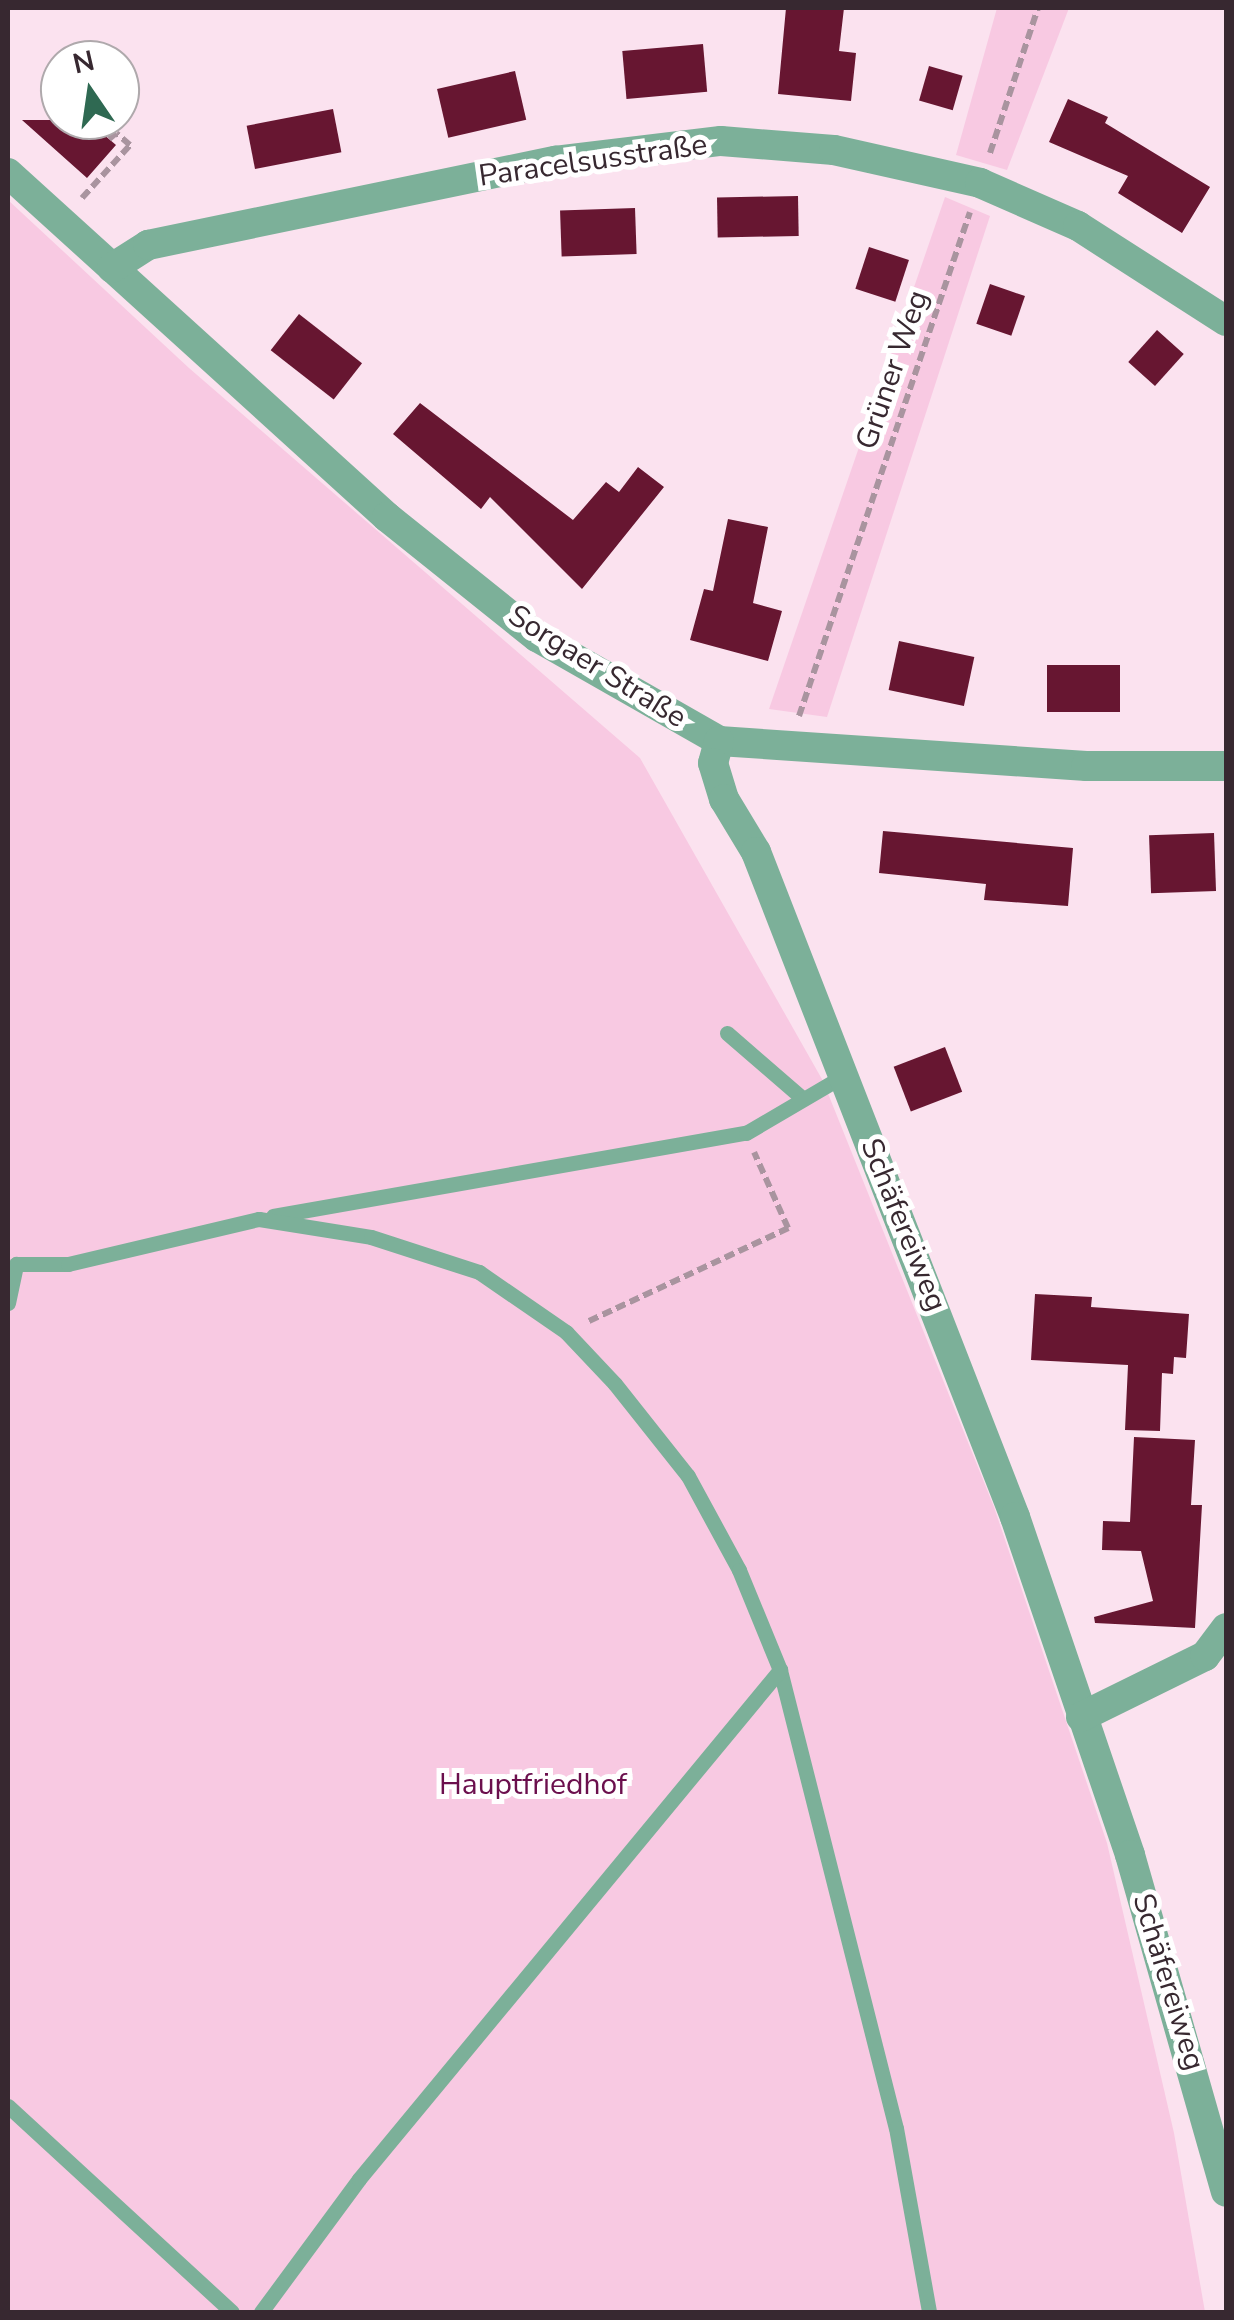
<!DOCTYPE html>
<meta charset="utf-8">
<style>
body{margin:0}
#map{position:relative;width:1234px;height:2320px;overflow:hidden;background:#fbe2ef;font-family:"Nunito Sans",sans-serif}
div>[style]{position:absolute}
.green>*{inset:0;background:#f8c9e2}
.building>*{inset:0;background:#671631;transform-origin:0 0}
.path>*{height:6px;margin-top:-3px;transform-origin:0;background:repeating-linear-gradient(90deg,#a9949f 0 10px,transparent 0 15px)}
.lane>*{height:15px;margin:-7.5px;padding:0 7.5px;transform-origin:7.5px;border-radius:7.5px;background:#7cb099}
.street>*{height:30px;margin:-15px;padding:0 15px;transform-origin:15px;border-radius:15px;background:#7cb099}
span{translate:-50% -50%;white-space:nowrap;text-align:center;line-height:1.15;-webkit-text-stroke:10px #fff;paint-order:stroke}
.street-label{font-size:30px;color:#372830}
.park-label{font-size:30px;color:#6b0f4d}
.frame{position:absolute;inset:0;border:10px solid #372830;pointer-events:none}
.north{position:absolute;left:40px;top:40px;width:100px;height:100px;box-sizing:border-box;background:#fff;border:2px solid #afa9ac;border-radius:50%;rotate:347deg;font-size:28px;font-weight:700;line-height:40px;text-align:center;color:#372830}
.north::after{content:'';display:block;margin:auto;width:35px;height:45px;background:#2f6952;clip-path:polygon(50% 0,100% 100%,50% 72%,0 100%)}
</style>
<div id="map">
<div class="green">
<div style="clip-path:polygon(997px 8px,1069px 8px,1007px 170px,956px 155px)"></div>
<div style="clip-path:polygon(945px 197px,990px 216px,827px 717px,769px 709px)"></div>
<div style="clip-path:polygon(8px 200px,189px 368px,640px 758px,823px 1081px,994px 1507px,1107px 1843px,1174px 2133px,1205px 2312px,8px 2312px)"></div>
</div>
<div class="building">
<div style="clip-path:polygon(786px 8px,844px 8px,839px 51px,856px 53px,851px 101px,778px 94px)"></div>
<div style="left:703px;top:44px;width:48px;height:81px;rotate:85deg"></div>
<div style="left:929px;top:66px;width:35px;height:36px;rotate:16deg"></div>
<div style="left:515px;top:71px;width:50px;height:80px;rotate:77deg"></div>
<div style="clip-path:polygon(1068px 99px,1108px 117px,1105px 123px,1210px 187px,1182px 233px,1118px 193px,1128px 176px,1049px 142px)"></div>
<div style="left:333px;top:109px;width:44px;height:88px;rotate:79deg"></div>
<div style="clip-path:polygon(22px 120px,114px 120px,102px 133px,116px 145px,87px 178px)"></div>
<div style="left:798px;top:196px;width:40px;height:81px;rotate:89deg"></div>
<div style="left:635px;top:208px;width:46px;height:75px;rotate:88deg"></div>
<div style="left:869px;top:247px;width:42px;height:44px;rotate:18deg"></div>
<div style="left:990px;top:284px;width:37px;height:42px;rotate:19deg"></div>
<div style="left:299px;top:314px;width:80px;height:46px;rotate:38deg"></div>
<div style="left:1157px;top:330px;width:36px;height:43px;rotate:42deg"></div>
<div style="clip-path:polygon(420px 403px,573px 520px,606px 482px,619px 492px,638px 467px,664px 487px,582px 589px,490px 497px,481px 509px,393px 434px)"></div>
<div style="clip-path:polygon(728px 519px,768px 527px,753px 603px,782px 611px,768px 661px,690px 640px,704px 589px,713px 591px)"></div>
<div style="left:899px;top:641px;width:77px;height:50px;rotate:12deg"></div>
<div style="left:1047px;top:665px;width:73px;height:47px"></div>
<div style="clip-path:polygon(883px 831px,1073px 848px,1068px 906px,984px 900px,986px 884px,879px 873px)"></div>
<div style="left:1214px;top:833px;width:58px;height:65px;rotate:88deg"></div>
<div style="left:945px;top:1047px;width:48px;height:55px;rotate:69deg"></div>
<div style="clip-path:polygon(1035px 1294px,1092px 1297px,1091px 1307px,1189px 1314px,1186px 1358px,1174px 1357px,1173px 1374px,1162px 1373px,1160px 1431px,1125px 1430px,1128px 1365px,1031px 1360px)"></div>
<div style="clip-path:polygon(1134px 1437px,1195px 1440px,1191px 1505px,1202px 1505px,1195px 1628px,1095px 1623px,1094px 1617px,1153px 1601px,1141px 1551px,1102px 1550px,1103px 1521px,1130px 1522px)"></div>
</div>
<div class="path">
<div style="left:56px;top:81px;width:5px;rotate:37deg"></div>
<div style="left:990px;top:153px;width:153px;rotate:-71.7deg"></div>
<div style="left:82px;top:198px;width:72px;rotate:-47.8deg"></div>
<div style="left:130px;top:145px;width:18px;rotate:-139deg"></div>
<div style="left:116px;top:133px;width:9px;rotate:139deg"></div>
<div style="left:799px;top:716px;width:532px;rotate:-71.26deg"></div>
<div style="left:589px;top:1321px;width:220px;rotate:-25deg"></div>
<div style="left:788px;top:1228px;width:83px;rotate:-114.1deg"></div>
</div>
<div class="lane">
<div style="left:727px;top:1033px;width:98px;rotate:40.9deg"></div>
<div style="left:273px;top:1216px;width:480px;rotate:-10deg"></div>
<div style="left:746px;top:1133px;width:113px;rotate:-30.4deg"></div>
<div style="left:8px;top:1303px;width:40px;rotate:-78deg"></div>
<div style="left:16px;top:1264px;width:52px"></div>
<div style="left:68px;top:1264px;width:196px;rotate:-13.3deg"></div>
<div style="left:259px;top:1219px;width:113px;rotate:9.1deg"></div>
<div style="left:371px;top:1237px;width:114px;rotate:18deg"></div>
<div style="left:479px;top:1272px;width:106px;rotate:34.6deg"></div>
<div style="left:566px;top:1332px;width:71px;rotate:46.7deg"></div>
<div style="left:615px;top:1384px;width:117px;rotate:51.6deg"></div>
<div style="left:688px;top:1476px;width:107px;rotate:61.5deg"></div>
<div style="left:739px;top:1570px;width:108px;rotate:67.7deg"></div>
<div style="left:780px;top:1670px;width:472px;rotate:75.8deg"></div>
<div style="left:896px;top:2128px;width:187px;rotate:79.8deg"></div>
<div style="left:8px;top:2106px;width:304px;rotate:42.6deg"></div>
<div style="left:261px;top:2312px;width:165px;rotate:-53.6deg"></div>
<div style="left:359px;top:2179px;width:661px;rotate:-50.41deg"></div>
</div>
<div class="street">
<div style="left:8px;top:173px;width:512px;rotate:42.23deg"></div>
<div style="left:387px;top:517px;width:192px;rotate:38.7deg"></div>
<div style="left:537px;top:637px;width:210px;rotate:29.7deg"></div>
<div style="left:719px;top:741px;width:368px;rotate:3.9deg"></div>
<div style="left:1086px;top:766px;width:140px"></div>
<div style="left:112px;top:268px;width:43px;rotate:-32.6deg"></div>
<div style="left:148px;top:245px;width:416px;rotate:-11.7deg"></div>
<div style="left:555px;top:161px;width:167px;rotate:-6.9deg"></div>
<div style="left:721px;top:141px;width:113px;rotate:4.6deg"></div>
<div style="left:834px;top:150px;width:150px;rotate:12.7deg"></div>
<div style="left:980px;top:183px;width:107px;rotate:23.7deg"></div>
<div style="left:1078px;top:226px;width:176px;rotate:32.7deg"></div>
<div style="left:719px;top:741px;width:23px;rotate:105deg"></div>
<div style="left:713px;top:763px;width:38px;rotate:73deg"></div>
<div style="left:724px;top:799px;width:62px;rotate:58.9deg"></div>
<div style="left:756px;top:852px;width:714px;rotate:68.72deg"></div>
<div style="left:1015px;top:1517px;width:357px;rotate:71.2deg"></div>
<div style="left:1130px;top:1855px;width:350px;rotate:74.1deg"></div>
<div style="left:1081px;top:1717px;width:138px;rotate:-26.2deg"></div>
<div style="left:1205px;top:1656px;width:35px;rotate:-53deg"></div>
</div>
<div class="street-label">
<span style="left:593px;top:161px;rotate:-8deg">Paracelsusstraße</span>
<span style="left:893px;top:370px;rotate:-71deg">Grüner Weg</span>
<span style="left:597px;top:667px;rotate:32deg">Sorgaer Straße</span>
<span style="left:903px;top:1225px;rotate:68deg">Schäfereiweg</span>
<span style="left:1168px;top:1982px;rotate:73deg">Schäfereiweg</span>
</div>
<div class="park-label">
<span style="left:533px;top:1785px">Hauptfriedhof</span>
</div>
<div class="frame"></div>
<div class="north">N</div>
</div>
